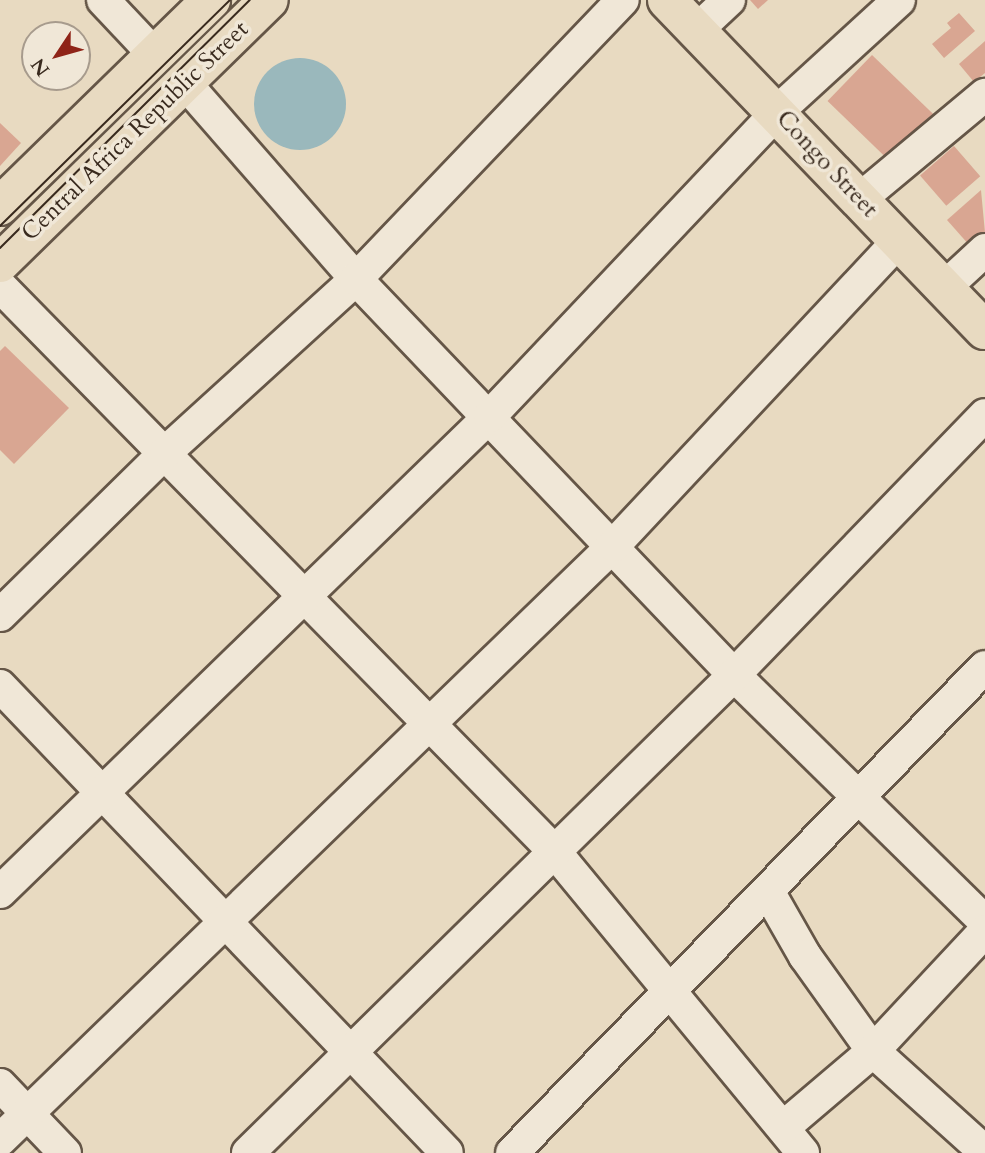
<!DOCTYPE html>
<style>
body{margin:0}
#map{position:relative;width:985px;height:1153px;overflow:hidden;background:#e8dac1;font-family:Cardo,serif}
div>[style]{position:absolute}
.water>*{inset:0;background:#9ab8bc}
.round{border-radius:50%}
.building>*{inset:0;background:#d9a692;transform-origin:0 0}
.roads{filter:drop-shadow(2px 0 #655647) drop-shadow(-2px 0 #655647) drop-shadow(0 2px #655647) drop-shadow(0 -2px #655647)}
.minor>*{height:32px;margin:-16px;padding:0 16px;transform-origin:16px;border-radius:16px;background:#f0e7d7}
.major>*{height:38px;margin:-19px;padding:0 19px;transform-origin:19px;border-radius:19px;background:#e8dac1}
.tram>*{height:2px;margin:-1px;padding:0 1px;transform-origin:1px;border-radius:1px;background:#392a1e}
span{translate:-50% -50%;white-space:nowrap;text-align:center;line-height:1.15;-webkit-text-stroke:7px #f0e7d7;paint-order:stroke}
.street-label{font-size:24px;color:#392a1e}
.north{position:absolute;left:21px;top:21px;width:70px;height:70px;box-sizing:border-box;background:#f0e7d7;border:2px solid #a79b8d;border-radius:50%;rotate:234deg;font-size:19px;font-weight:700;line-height:28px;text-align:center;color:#392a1e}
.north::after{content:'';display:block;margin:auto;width:24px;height:32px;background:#8f2418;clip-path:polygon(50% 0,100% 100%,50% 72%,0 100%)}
</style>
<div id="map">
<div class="water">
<div class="round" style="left:254px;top:58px;width:92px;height:92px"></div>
</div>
<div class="building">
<div style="clip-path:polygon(750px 0,768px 0,758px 9px)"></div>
<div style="clip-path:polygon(959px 13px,975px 31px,944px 58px,932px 44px,951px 28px,947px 23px)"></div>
<div style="clip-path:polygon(985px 41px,985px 73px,974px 82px,959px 64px)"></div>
<div style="left:872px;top:55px;width:93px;height:64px;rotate:44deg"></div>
<div style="clip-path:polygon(0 123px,21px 143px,0 166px)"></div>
<div style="left:954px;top:146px;width:40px;height:45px;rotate:49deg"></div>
<div style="clip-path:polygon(981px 190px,985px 233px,970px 246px,947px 220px)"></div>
<div style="clip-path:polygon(5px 346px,69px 408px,14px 464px,0 450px,0 351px)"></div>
</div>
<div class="roads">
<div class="minor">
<div style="left:103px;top:0;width:73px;rotate:46.7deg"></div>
<div style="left:697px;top:30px;width:44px;rotate:-43.2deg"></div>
<div style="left:185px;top:83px;width:260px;rotate:48.9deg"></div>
<div style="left:356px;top:279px;width:547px;rotate:46.33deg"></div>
<div style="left:734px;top:675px;width:352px;rotate:44.5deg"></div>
<div style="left:860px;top:199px;width:163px;rotate:-39.8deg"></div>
<div style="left:0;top:286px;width:793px;rotate:45.56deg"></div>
<div style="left:555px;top:852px;width:390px;rotate:50.5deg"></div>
<div style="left:944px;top:288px;width:56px;rotate:-42.8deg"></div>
<div style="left:0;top:615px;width:233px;rotate:-44.5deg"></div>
<div style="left:166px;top:452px;width:257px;rotate:-42.3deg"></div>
<div style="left:356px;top:279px;width:386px;rotate:-46.3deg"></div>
<div style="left:0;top:686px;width:646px;rotate:46.25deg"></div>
<div style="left:0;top:892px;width:683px;rotate:-44.17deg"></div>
<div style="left:490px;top:416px;width:419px;rotate:-46.6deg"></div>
<div style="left:778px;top:111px;width:164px;rotate:-42.5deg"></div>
<div style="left:769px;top:893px;width:73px;rotate:60.3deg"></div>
<div style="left:805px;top:956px;width:117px;rotate:54.4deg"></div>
<div style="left:873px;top:1051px;width:151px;rotate:42deg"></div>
<div style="left:0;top:1085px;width:94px;rotate:46.3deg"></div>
<div style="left:785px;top:1126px;width:116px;rotate:-40.4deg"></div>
<div style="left:873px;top:1051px;width:164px;rotate:-47deg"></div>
<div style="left:0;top:1140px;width:855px;rotate:-44.1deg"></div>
<div style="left:614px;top:545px;width:417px;rotate:-46.9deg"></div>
<div style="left:248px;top:1153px;width:682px;rotate:-44.52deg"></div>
<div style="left:734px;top:675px;width:361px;rotate:-46deg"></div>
<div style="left:512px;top:1153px;width:678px;rotate:-45.78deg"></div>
</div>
<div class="major">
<div style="left:667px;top:0;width:458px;rotate:46.1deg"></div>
<div style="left:0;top:206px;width:295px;rotate:-44.3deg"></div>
<div style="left:0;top:263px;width:376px;rotate:-44.4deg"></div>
</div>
</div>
<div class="tram">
<div style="left:0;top:226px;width:322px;rotate:-44.5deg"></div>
<div style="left:0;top:248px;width:352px;rotate:-44.8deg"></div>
</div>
<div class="street-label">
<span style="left:135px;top:131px;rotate:-44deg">Central Africa Republic Street</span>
<span style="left:827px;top:164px;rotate:47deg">Congo Street</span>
</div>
<div class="north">N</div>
</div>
